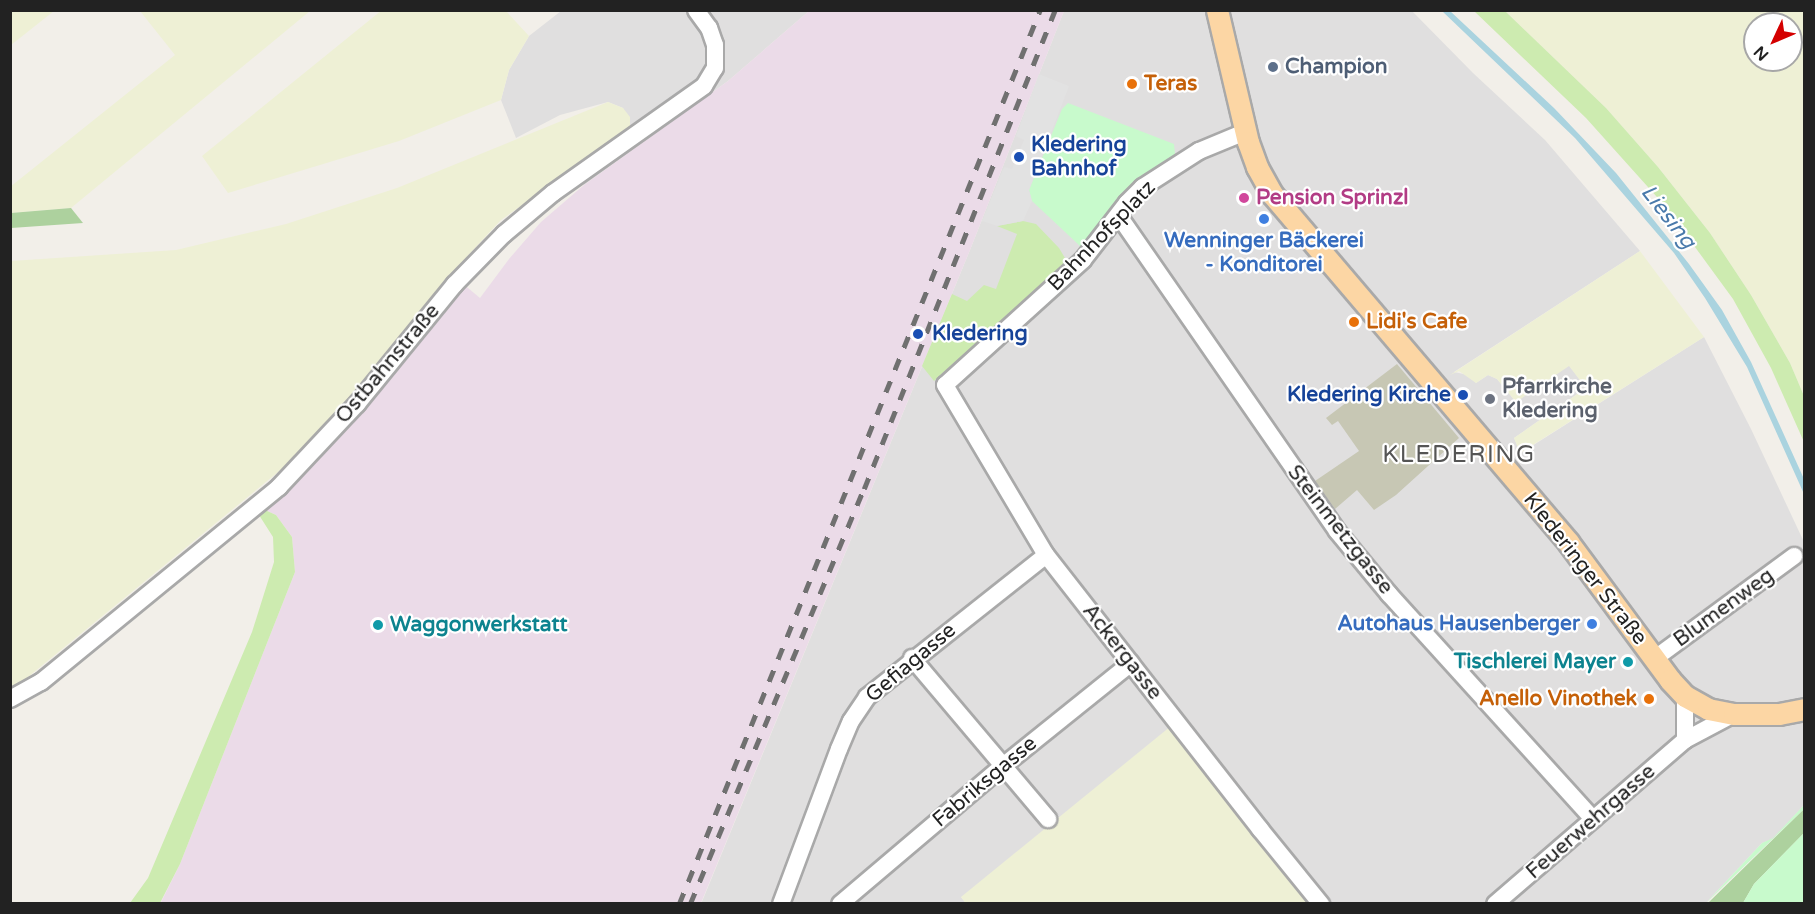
<!DOCTYPE html>
<meta charset="utf-8">
<style>
body{margin:0}
#map{position:relative;width:1815px;height:914px;overflow:hidden;background:#f2efe9;font-family:"Varela Round",sans-serif}
div>[style]{position:absolute}
.residential>*{inset:0;background:#e0dfdf}
.industrial>*{inset:0;background:#ebdbe8}
.construction>*{inset:0;background:#c7c7b4}
.farmland>*{inset:0;background:#eef0d5}
.grass>*{inset:0;background:#cdebb0}
.forest>*{inset:0;background:#add19e}
.park>*{inset:0;background:#c8facc}
.parking>*{inset:0;background:#e2e2e2}
.water>*{inset:0;background:#aad3df}
.roads{filter:drop-shadow(2px 0 #a9a9a9) drop-shadow(-2px 0 #a9a9a9) drop-shadow(0 2px #a9a9a9) drop-shadow(0 -2px #a9a9a9)}
.minor>*{height:16px;margin:-8px;padding:0 8px;transform-origin:8px;border-radius:8px;background:#fff}
.major>*{height:21px;margin:-10.5px;padding:0 10.5px;transform-origin:10.5px;border-radius:10.5px;background:#fcd6a4}
.rail>*{height:4.5px;margin-top:-2.25px;transform-origin:0;background:repeating-linear-gradient(90deg,#707070 0 12px,transparent 0 24px)}
.dots>*{width:16px;height:16px;translate:-50% -50%;box-sizing:border-box;border:3px solid #fff;border-radius:50%}
span{translate:-50% -50%;white-space:nowrap;text-align:center;line-height:1.15;-webkit-text-stroke:4.5px #fff;paint-order:stroke}
.service-label{font-size:21px;color:#4e5e75;font-weight:700}
.left{translate:0 -50%;text-align:left}
.food-label{font-size:21px;color:#c56008;font-weight:700}
.right{translate:-100% -50%;text-align:right}
.transit-label{font-size:21px;color:#164399;font-weight:700}
.hotel-label{font-size:21px;color:#b23c85;font-weight:700}
.street-label{font-size:21px;color:#222}
.shop-label{font-size:21px;color:#366cbe;font-weight:700}
.worship-label{font-size:21px;color:#5b616d;font-weight:700}
.culture-label{font-size:21px;color:#0d838f;font-weight:700}
.water-label{font-size:22px;color:#4a7aab;font-style:italic}
.quarter-label{font-size:24px;color:#555;letter-spacing:1.5px}
.frame{position:absolute;inset:0;border:12px solid #222;pointer-events:none}
.north{position:absolute;left:1743px;top:12px;width:60px;height:60px;box-sizing:border-box;background:#fff;border:2px solid #a7a7a7;border-radius:50%;rotate:226deg;font-size:16px;font-weight:700;line-height:24px;text-align:center;color:#222}
.north::after{content:'';display:block;margin:auto;width:21px;height:27px;background:#d40000;clip-path:polygon(50% 0,100% 100%,50% 72%,0 100%)}
</style>
<div id="map">
<div class="residential">
<div style="clip-path:polygon(561px 11px,809px 11px,728px 81px,584px 185px,572px 169px,630px 129px,623px 108px,608px 102px,560px 115px,516px 138px,501px 100px,509px 70px,529px 36px)"></div>
<div style="clip-path:polygon(1064px 11px,1412px 11px,1473px 73px,1545px 140px,1640px 251px,1454px 372px,1468px 375px,1476px 383px,1488px 375px,1497px 379px,1516px 402px,1569px 365px,1586px 388px,1514px 438px,1521px 453px,1704px 337px,1751px 429px,1804px 542px,1804px 805px,1773px 839px,1762px 843px,1706px 903px,1314px 903px,961px 897px,966px 903px,701px 904px,970px 250px)"></div>
</div>
<div class="industrial">
<div style="clip-path:polygon(809px 11px,1064px 11px,970px 250px,701px 903px,160px 904px,180px 864px,295px 572px,292px 537px,276px 515px,265px 510px,304px 472px,462px 283px,480px 298px,509px 259px,541px 222px,584px 185px,728px 81px)"></div>
</div>
<div class="construction">
<div style="clip-path:polygon(1397px 364px,1459px 438px,1396px 495px,1374px 510px,1357px 490px,1335px 509px,1315px 481px,1359px 451px,1338px 421px,1332px 425px,1326px 418px)"></div>
</div>
<div class="farmland">
<div style="clip-path:polygon(11px 10px,54px 10px,54px 11px,11px 45px)"></div>
<div style="clip-path:polygon(382px 10px,506px 11px,529px 36px,509px 70px,501px 100px,399px 141px,228px 193px,202px 156px)"></div>
<div style="clip-path:polygon(140px 11px,310px 11px,71px 208px,11px 213px,10px 187px,175px 55px)"></div>
<div style="clip-path:polygon(evenodd,1505px 11px,1804px 11px,1804px 396px,1790px 363px,1751px 295px,1710px 233px,1658px 167px,1606px 108px,1505px 11px,1755px 24px,1791px 24px,1791px 60px,1755px 60px,1755px 24px)"></div>
<div style="clip-path:polygon(608px 102px,623px 108px,630px 117px,630px 129px,501px 220px,447px 278px,356px 392px,283px 468px,11px 691px,11px 261px,176px 250px,286px 224px,397px 188px)"></div>
<div style="clip-path:polygon(1640px 251px,1704px 337px,1520px 453px,1514px 438px,1586px 388px,1569px 366px,1516px 402px,1497px 379px,1488px 375px,1476px 383px,1459px 371px,1450px 375px)"></div>
<div style="clip-path:polygon(1171px 726px,1315px 903px,966px 904px,961px 897px)"></div>
</div>
<div class="grass">
<div style="clip-path:polygon(1474px 11px,1505px 11px,1606px 108px,1658px 167px,1710px 233px,1751px 295px,1790px 363px,1804px 396px,1804px 442px,1771px 368px,1733px 299px,1665px 206px,1586px 118px)"></div>
<div style="clip-path:polygon(1023px 221px,1036px 224px,1059px 248px,1065px 258px,1063px 267px,934px 381px,922px 366px,952px 294px,967px 301px,984px 285px,996px 289px,1017px 234px,997px 226px)"></div>
<div style="clip-path:polygon(265px 510px,276px 515px,292px 537px,295px 572px,180px 864px,160px 903px,130px 903px,148px 878px,252px 632px,274px 562px,273px 537px,259px 515px)"></div>
</div>
<div class="forest">
<div style="clip-path:polygon(71px 208px,83px 223px,11px 228px,11px 213px)"></div>
<div style="clip-path:polygon(1804px 809px,1804px 833px,1754px 884px,1743px 903px,1707px 904px)"></div>
</div>
<div class="park">
<div style="clip-path:polygon(1068px 103px,1174px 144px,1175px 154px,1122px 193px,1083px 246px,1080px 246px,1032px 201px,1029px 190px,1062px 109px)"></div>
<div style="clip-path:polygon(1804px 805px,1804px 809px,1706px 903px,1762px 843px,1773px 838px)"></div>
<div style="clip-path:polygon(1804px 833px,1804px 903px,1743px 903px,1754px 884px)"></div>
</div>
<div class="parking">
<div style="clip-path:polygon(1039px 74px,1069px 86px,1029px 190px,1032px 201px,1023px 221px,997px 226px,982px 221px,1004px 167px,1012px 169px,1024px 140px,1016px 136px)"></div>
</div>
<div class="water">
<div style="clip-path:polygon(1442px 11px,1450px 11px,1554px 108px,1616px 173px,1689px 264px,1722px 310px,1751px 362px,1804px 479px,1804px 494px,1747px 367px,1705px 298px,1674px 253px,1575px 138px)"></div>
</div>
<div class="roads">
<div class="minor">
<div style="left:1245px;top:132px;width:50px;rotate:157.6deg"></div>
<div style="left:1199px;top:151px;width:67px;rotate:147.3deg"></div>
<div style="left:1143px;top:187px;width:23px;rotate:135deg"></div>
<div style="left:1127px;top:203px;width:72px;rotate:127.7deg"></div>
<div style="left:1083px;top:260px;width:186px;rotate:137.8deg"></div>
<div style="left:945px;top:385px;width:198px;rotate:59.3deg"></div>
<div style="left:1046px;top:555px;width:348px;rotate:52deg"></div>
<div style="left:1260px;top:829px;width:97px;rotate:50.9deg"></div>
<div style="left:1119px;top:216px;width:383px;rotate:55.3deg"></div>
<div style="left:1337px;top:531px;width:82px;rotate:50.5deg"></div>
<div style="left:1389px;top:594px;width:304px;rotate:47.8deg"></div>
<div style="left:912px;top:658px;width:211px;rotate:49.8deg"></div>
<div style="left:1654px;top:659px;width:174px;rotate:-36.3deg"></div>
<div style="left:1685px;top:696px;width:44px;rotate:90deg"></div>
<div style="left:10px;top:699px;width:35px;rotate:-29deg"></div>
<div style="left:41px;top:682px;width:308px;rotate:-39.3deg"></div>
<div style="left:279px;top:487px;width:114px;rotate:-46.8deg"></div>
<div style="left:357px;top:404px;width:154px;rotate:-50.8deg"></div>
<div style="left:454px;top:285px;width:71px;rotate:-45.6deg"></div>
<div style="left:504px;top:234px;width:64px;rotate:-39.9deg"></div>
<div style="left:553px;top:193px;width:185px;rotate:-35.3deg"></div>
<div style="left:704px;top:86px;width:21px;rotate:-59deg"></div>
<div style="left:715px;top:68px;width:23px;rotate:-90deg"></div>
<div style="left:715px;top:45px;width:18px;rotate:-109deg"></div>
<div style="left:709px;top:28px;width:22px;rotate:-126deg"></div>
<div style="left:781px;top:904px;width:165px;rotate:-69.5deg"></div>
<div style="left:839px;top:749px;width:30px;rotate:-67deg"></div>
<div style="left:851px;top:721px;width:29px;rotate:-56deg"></div>
<div style="left:867px;top:697px;width:228px;rotate:-38.4deg"></div>
<div style="left:840px;top:904px;width:214px;rotate:-40.3deg"></div>
<div style="left:1003px;top:766px;width:164px;rotate:-38.8deg"></div>
<div style="left:1495px;top:904px;width:251px;rotate:-40.8deg"></div>
<div style="left:1685px;top:740px;width:55px;rotate:-28deg"></div>
</div>
<div class="major">
<div style="left:1217px;top:10px;width:136px;rotate:76.8deg"></div>
<div style="left:1248px;top:142px;width:27px;rotate:70deg"></div>
<div style="left:1257px;top:167px;width:31px;rotate:61deg"></div>
<div style="left:1272px;top:194px;width:457px;rotate:49.6deg"></div>
<div style="left:1568px;top:542px;width:172px;rotate:53.5deg"></div>
<div style="left:1670px;top:680px;width:22px;rotate:47deg"></div>
<div style="left:1685px;top:696px;width:26px;rotate:29deg"></div>
<div style="left:1708px;top:709px;width:26px;rotate:11deg"></div>
<div style="left:1734px;top:714px;width:45px"></div>
<div style="left:1779px;top:714px;width:25px;rotate:-11deg"></div>
</div>
</div>
<div class="rail">
<div style="left:679px;top:904px;width:964px;rotate:-68.01deg"></div>
<div style="left:690px;top:904px;width:450px;rotate:-67.3deg"></div>
<div style="left:864px;top:489px;width:516px;rotate:-68.26deg"></div>
</div>
<div class="dots">
<div style="left:1273px;top:67px;background:#5c6f8a"></div>
<div style="left:1132px;top:84px;background:#e8710a"></div>
<div style="left:1019px;top:157px;background:#1a4fb4"></div>
<div style="left:1244px;top:198px;background:#d1479c"></div>
<div style="left:1264px;top:219px;background:#3f7fe0"></div>
<div style="left:1354px;top:322px;background:#e8710a"></div>
<div style="left:918px;top:334px;background:#1a4fb4"></div>
<div style="left:1463px;top:395px;background:#1a4fb4"></div>
<div style="left:1490px;top:399px;background:#6b7280"></div>
<div style="left:1592px;top:624px;background:#3f7fe0"></div>
<div style="left:378px;top:625px;background:#0f9aa8"></div>
<div style="left:1628px;top:662px;background:#0f9aa8"></div>
<div style="left:1649px;top:699px;background:#e8710a"></div>
</div>
<div class="service-label">
<span class="left" style="left:1285px;top:67px">Champion</span>
</div>
<div class="food-label">
<span class="left" style="left:1144px;top:84px">Teras</span>
<span class="left" style="left:1366px;top:322px">Lidi's Cafe</span>
<span class="right" style="left:1637px;top:699px">Anello Vinothek</span>
</div>
<div class="transit-label">
<span class="left" style="left:1031px;top:157px">Kledering<br>Bahnhof</span>
<span class="left" style="left:932px;top:334px">Kledering</span>
<span class="right" style="left:1451px;top:395px">Kledering Kirche</span>
</div>
<div class="hotel-label">
<span class="left" style="left:1256px;top:198px">Pension Sprinzl</span>
</div>
<div class="street-label">
<span style="left:1102px;top:236px;rotate:-46deg">Bahnhofsplatz</span>
<span style="left:388px;top:364px;rotate:-50deg">Ostbahnstraße</span>
<span style="left:1340px;top:530px;rotate:52deg">Steinmetzgasse</span>
<span style="left:1585px;top:569px;rotate:52deg">Klederinger Straße</span>
<span style="left:1724px;top:608px;rotate:-36deg">Blumenweg</span>
<span style="left:1122px;top:652px;rotate:52deg">Ackergasse</span>
<span style="left:911px;top:663px;rotate:-40deg">Gefiagasse</span>
<span style="left:985px;top:782px;rotate:-40deg">Fabriksgasse</span>
<span style="left:1591px;top:822px;rotate:-41deg">Feuerwehrgasse</span>
</div>
<div class="shop-label">
<span style="left:1264px;top:253px">Wenninger Bäckerei<br>- Konditorei</span>
<span class="right" style="left:1580px;top:624px">Autohaus Hausenberger</span>
</div>
<div class="worship-label">
<span class="left" style="left:1502px;top:399px">Pfarrkirche<br>Kledering</span>
</div>
<div class="culture-label">
<span class="left" style="left:390px;top:625px">Waggonwerkstatt</span>
<span class="right" style="left:1616px;top:662px">Tischlerei Mayer</span>
</div>
<div class="water-label">
<span style="left:1668px;top:217px;rotate:52deg">Liesing</span>
</div>
<div class="quarter-label">
<span style="left:1459px;top:455px">KLEDERING</span>
</div>
<div class="frame"></div>
<div class="north">N</div>
</div>
